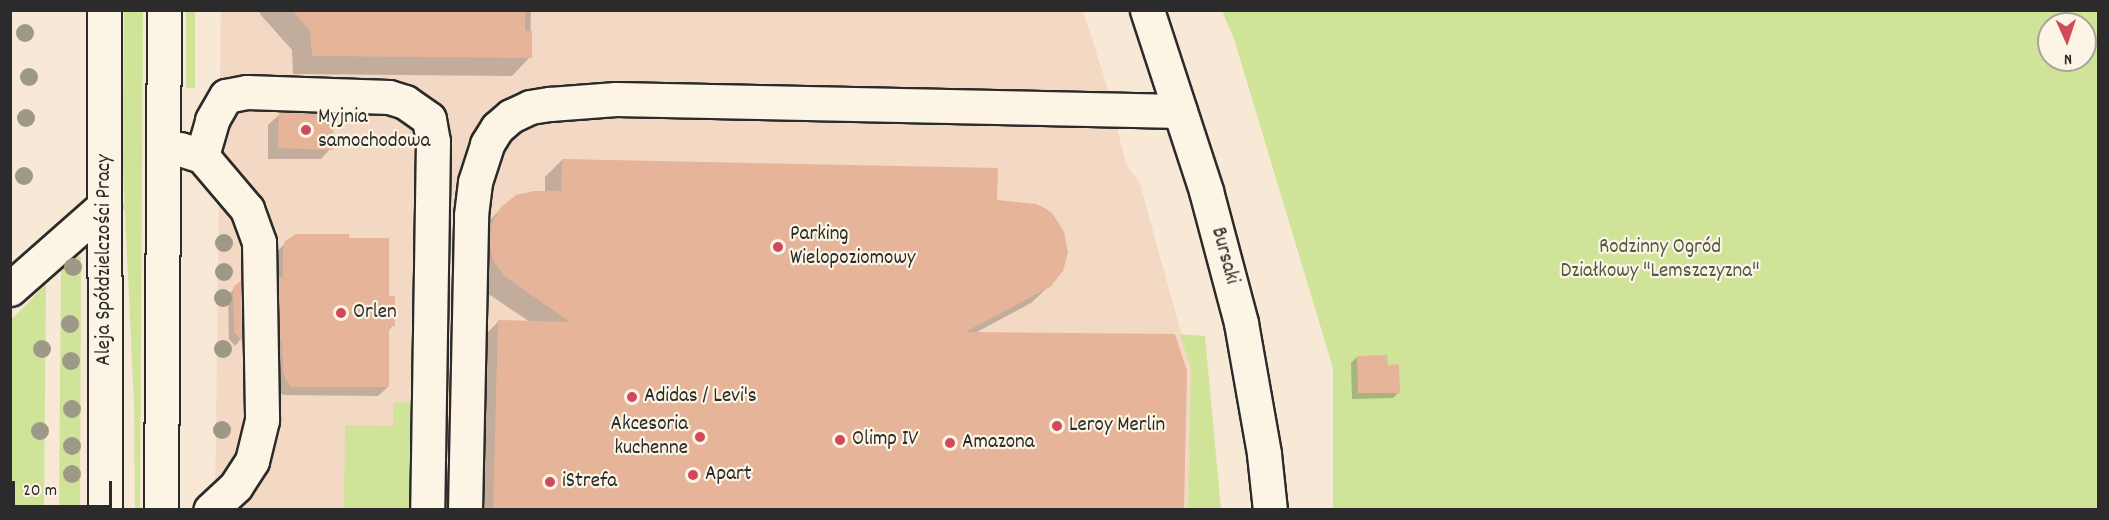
<!DOCTYPE html>
<meta charset="utf-8">
<style>
body{margin:0}
#map{position:relative;width:2109px;height:520px;overflow:hidden;background:#f8e8d6;font-family:Dekko,sans-serif}
div>[style]{position:absolute}
.built>*{inset:0;background:#f3d8c3}
.green>*{inset:0;background:#d0e499;transform-origin:0 0}
.shadow>*{inset:0;background:#0003}
.building>*{inset:0;background:#e6b498;transform-origin:0 0}
.roads{filter:drop-shadow(2px 0 #2b2b2b) drop-shadow(-2px 0 #2b2b2b) drop-shadow(0 2px #2b2b2b) drop-shadow(0 -2px #2b2b2b)}
.minor>*{height:33px;margin:-16.5px;padding:0 16.5px;transform-origin:16.5px;border-radius:16.5px;background:#fcf5e5}
.major>*{height:33px;margin:-16.5px;padding:0 16.5px;transform-origin:16.5px;border-radius:16.5px;background:#fcf5e5}
.trees>*{width:18px;height:18px;margin:-9px;border-radius:50%;background:#9e9987}
.dots>*{width:16px;height:16px;translate:-50% -50%;box-sizing:border-box;border:3px solid #fcf5e5;border-radius:50%}
span{translate:-50% -50%;white-space:nowrap;text-align:center;line-height:1.15;-webkit-text-stroke:4.5px #fcf5e5;paint-order:stroke}
.poi-label{font-size:21px;color:#2b2b2b}
.left{translate:0 -50%;text-align:left}
.right{translate:-100% -50%;text-align:right}
.park-label{font-size:21px;color:#545946}
.street-label{font-size:21px;color:#2b2b2b}
.frame{position:absolute;inset:0;border:12px solid #2b2b2b;pointer-events:none}
.north{position:absolute;left:2037px;top:12px;width:60px;height:60px;box-sizing:border-box;background:#fcf5e5;border:2px solid #a8a49b;border-radius:50%;rotate:177deg;font-size:16px;font-weight:700;line-height:24px;text-align:center;color:#2b2b2b}
.north::after{content:'';display:block;margin:auto;width:21px;height:27px;background:#d1495b;clip-path:polygon(50% 0,100% 100%,50% 72%,0 100%)}
.scale{position:absolute;left:12px;top:481px;width:100px;height:27px;box-sizing:border-box;border:3px solid #2b2b2b;border-top:0;padding-left:8px;font-size:18px;line-height:21px;white-space:nowrap;color:#2b2b2b;-webkit-text-stroke:4px #fcf5e5;paint-order:stroke}
</style>
<div id="map">
<div class="built">
<div style="clip-path:polygon(221px 11px,1083px 11px,1105px 80px,1126px 164px,1140px 184px,1191px 369px,1205px 509px,215px 510px)"></div>
</div>
<div class="green">
<div style="clip-path:polygon(124px 11px,143px 11px,140px 510px,135px 509px,134px 403px,123px 169px)"></div>
<div style="left:186px;top:11px;width:9px;height:77px"></div>
<div style="clip-path:polygon(evenodd,1222px 11px,2098px 11px,2098px 509px,1333px 509px,1333px 368px,1234px 39px,1222px 11px,2049px 24px,2085px 24px,2085px 60px,2049px 60px,2049px 24px)"></div>
<div style="clip-path:polygon(72px 253px,81px 257px,80px 509px,59px 510px,61px 265px)"></div>
<div style="clip-path:polygon(46px 284px,44px 509px,11px 509px,11px 320px)"></div>
<div style="clip-path:polygon(1180px 334px,1205px 336px,1221px 509px,1188px 509px,1191px 369px)"></div>
<div style="clip-path:polygon(393px 402px,423px 403px,419px 509px,344px 510px,345px 425px,393px 426px)"></div>
</div>
<div class="shadow">
<div style="clip-path:polygon(260px 10px,531px 10px,530px 57px,512px 76px,293px 74px,292px 50px,260px 14px)"></div>
<div style="clip-path:polygon(280px 114px,332px 147px,321px 159px,268px 159px,268px 125px)"></div>
<div style="clip-path:polygon(562px 160px,996px 201px,1049px 286px,1031px 303px,975px 333px,1183px 510px,478px 510px,481px 339px,498px 322px,530px 322px,487px 293px,476px 277px,485px 225px,502px 208px,545px 193px,545px 177px)"></div>
<div style="clip-path:polygon(348px 240px,388px 297px,393px 325px,388px 331px,388px 387px,378px 396px,283px 395px,277px 389px,274px 260px,277px 252px,286px 242px)"></div>
<div style="clip-path:polygon(239px 284px,240px 340px,235px 346px,229px 339px,228px 295px)"></div>
<div style="clip-path:polygon(1357px 357px,1387px 367px,1399px 392px,1393px 398px,1352px 399px,1351px 363px)"></div>
</div>
<div class="building">
<div style="clip-path:polygon(292px 10px,525px 10px,525px 31px,532px 31px,532px 58px,312px 56px,310px 31px)"></div>
<div style="left:279px;top:112px;width:55px;height:36px;rotate:2deg"></div>
<div style="clip-path:polygon(562px 159px,998px 168px,997px 200px,1036px 204px,1045px 208px,1053px 214px,1064px 232px,1068px 252px,1063px 271px,1050px 287px,965px 332px,1175px 334px,1187px 371px,1184px 510px,493px 510px,498px 320px,570px 322px,504px 276px,493px 260px,489px 243px,492px 223px,501px 207px,516px 195px,534px 191px,561px 191px)"></div>
<div style="clip-path:polygon(296px 234px,349px 234px,349px 238px,389px 238px,389px 296px,395px 296px,395px 326px,389px 326px,389px 387px,292px 387px,286px 380px,283px 372px,282px 341px,279px 341px,278px 277px,283px 277px,283px 250px,285px 241px)"></div>
<div style="clip-path:polygon(241px 281px,242px 341px,234px 332px,233px 287px)"></div>
<div style="clip-path:polygon(1387px 355px,1388px 365px,1399px 364px,1400px 393px,1358px 393px,1357px 356px)"></div>
</div>
<div class="roads">
<div class="minor">
<div style="left:1147px;top:10px;width:190px;rotate:71.9deg"></div>
<div style="left:1206px;top:191px;width:137px;rotate:75.1deg"></div>
<div style="left:1241px;top:323px;width:133px;rotate:80deg"></div>
<div style="left:1264px;top:454px;width:56px;rotate:83.9deg"></div>
<div style="left:180px;top:149px;width:23px;rotate:18deg"></div>
<div style="left:202px;top:156px;width:70px;rotate:49.7deg"></div>
<div style="left:247px;top:209px;width:35px;rotate:70deg"></div>
<div style="left:259px;top:242px;width:178px;rotate:89deg"></div>
<div style="left:262px;top:420px;width:42px;rotate:103.7deg"></div>
<div style="left:252px;top:461px;width:30px;rotate:123deg"></div>
<div style="left:236px;top:486px;width:35px;rotate:137deg"></div>
<div style="left:202px;top:156px;width:37px;rotate:-74deg"></div>
<div style="left:212px;top:120px;width:28px;rotate:-60deg"></div>
<div style="left:226px;top:96px;width:21px;rotate:-11deg"></div>
<div style="left:247px;top:92px;width:142px;rotate:2deg"></div>
<div style="left:389px;top:97px;width:17px;rotate:17deg"></div>
<div style="left:405px;top:102px;width:29px;rotate:35deg"></div>
<div style="left:429px;top:119px;width:22px;rotate:80deg"></div>
<div style="left:433px;top:141px;width:369px;rotate:90.9deg"></div>
<div style="left:10px;top:289px;width:125px;rotate:-41.4deg"></div>
<div style="left:465px;top:510px;width:295px;rotate:-88.8deg"></div>
<div style="left:471px;top:215px;width:33px;rotate:-83deg"></div>
<div style="left:475px;top:182px;width:40px;rotate:-72deg"></div>
<div style="left:487px;top:144px;width:19px;rotate:-58deg"></div>
<div style="left:497px;top:128px;width:18px;rotate:-41deg"></div>
<div style="left:511px;top:116px;width:21px;rotate:-25deg"></div>
<div style="left:530px;top:107px;width:20px;rotate:-9deg"></div>
<div style="left:550px;top:104px;width:66px;rotate:-4.3deg"></div>
<div style="left:616px;top:99px;width:564px;rotate:1.22deg"></div>
</div>
<div class="major">
<div style="left:104px;top:10px;width:500px;rotate:89.89deg"></div>
<div style="left:161px;top:510px;width:500px;rotate:-89.66deg"></div>
</div>
</div>
<div class="trees">
<div style="left:25px;top:33px"></div>
<div style="left:29px;top:77px"></div>
<div style="left:26px;top:118px"></div>
<div style="left:24px;top:176px"></div>
<div style="left:224px;top:243px"></div>
<div style="left:73px;top:267px"></div>
<div style="left:224px;top:272px"></div>
<div style="left:223px;top:298px"></div>
<div style="left:70px;top:324px"></div>
<div style="left:42px;top:349px"></div>
<div style="left:223px;top:349px"></div>
<div style="left:71px;top:361px"></div>
<div style="left:72px;top:409px"></div>
<div style="left:222px;top:430px"></div>
<div style="left:40px;top:431px"></div>
<div style="left:72px;top:446px"></div>
<div style="left:72px;top:474px"></div>
</div>
<div class="dots">
<div style="left:306px;top:130px;background:#d1495b"></div>
<div style="left:778px;top:247px;background:#d1495b"></div>
<div style="left:341px;top:313px;background:#d1495b"></div>
<div style="left:632px;top:397px;background:#d1495b"></div>
<div style="left:1057px;top:426px;background:#d1495b"></div>
<div style="left:700px;top:437px;background:#d1495b"></div>
<div style="left:840px;top:440px;background:#d1495b"></div>
<div style="left:950px;top:443px;background:#d1495b"></div>
<div style="left:693px;top:475px;background:#d1495b"></div>
<div style="left:550px;top:482px;background:#d1495b"></div>
</div>
<div class="poi-label">
<span class="left" style="left:318px;top:130px">Myjnia<br>samochodowa</span>
<span class="left" style="left:790px;top:247px">Parking<br>Wielopoziomowy</span>
<span class="left" style="left:353px;top:313px">Orlen</span>
<span class="left" style="left:644px;top:397px">Adidas / Levi's</span>
<span class="right" style="left:688px;top:437px">Akcesoria<br>kuchenne</span>
<span class="left" style="left:1069px;top:426px">Leroy Merlin</span>
<span class="left" style="left:852px;top:440px">Olimp IV</span>
<span class="left" style="left:962px;top:443px">Amazona</span>
<span class="left" style="left:705px;top:475px">Apart</span>
<span class="left" style="left:562px;top:482px">iStrefa</span>
</div>
<div class="park-label">
<span style="left:1660px;top:260px">Rodzinny Ogród<br>Działkowy "Lemszczyzna"</span>
</div>
<div class="street-label">
<span style="left:1224px;top:256px;rotate:75deg">Bursaki</span>
<span style="left:105px;top:260px;rotate:-90deg">Aleja Spółdzielczości Pracy</span>
</div>
<div class="frame"></div>
<div class="north">N</div>
<div class="scale">20 m</div>
</div>
